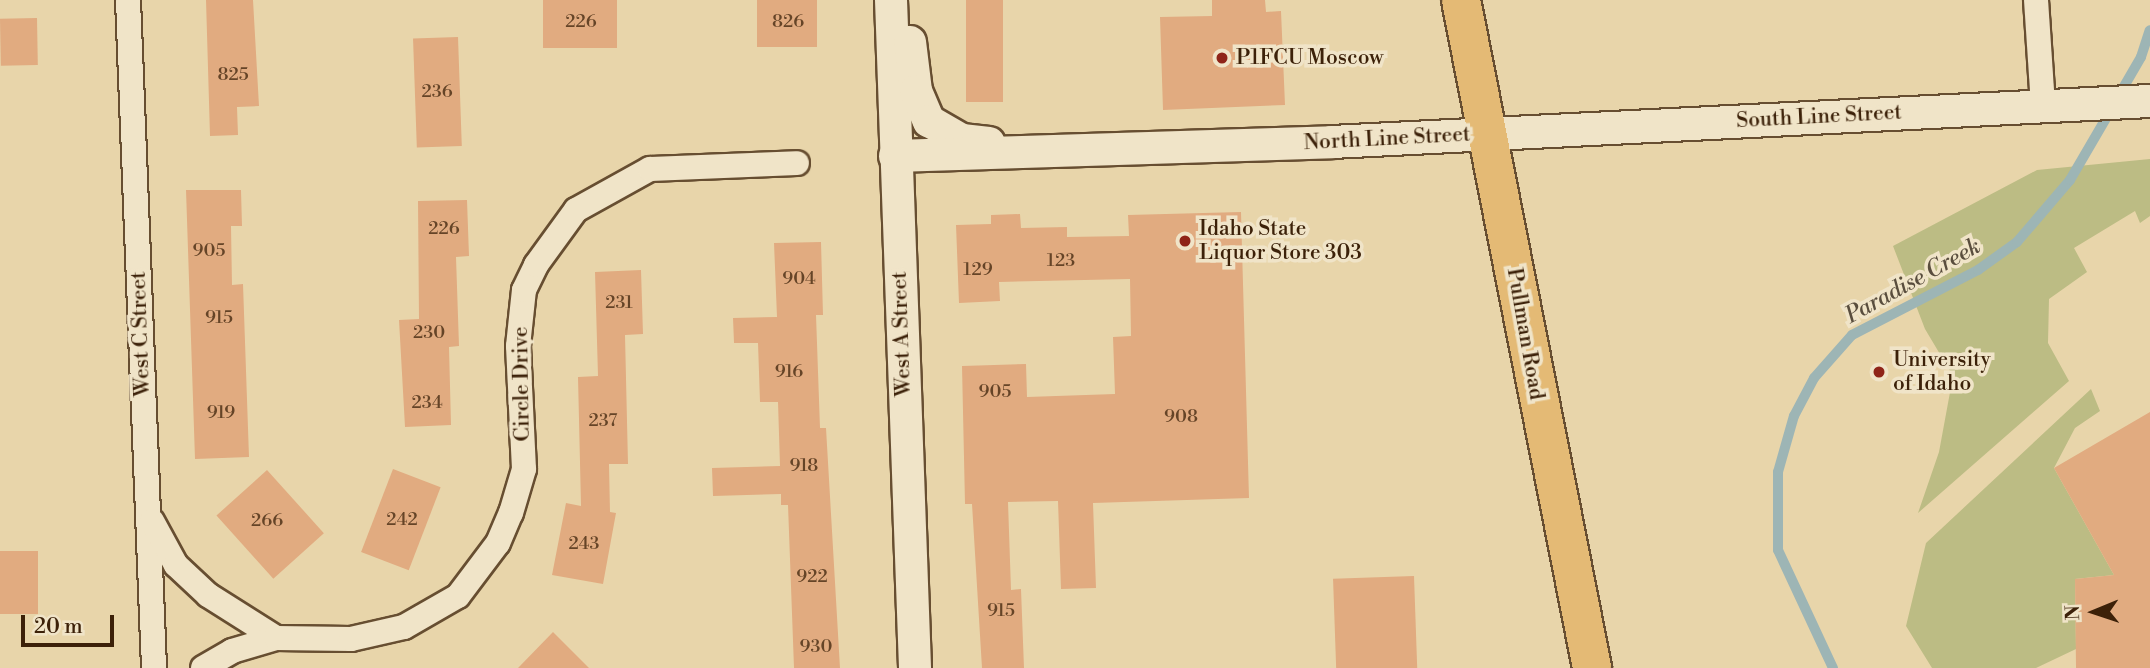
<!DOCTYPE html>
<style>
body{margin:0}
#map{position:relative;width:2150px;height:668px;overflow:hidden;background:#e8d5aa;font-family:"Libre Bodoni",serif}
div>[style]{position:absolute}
.green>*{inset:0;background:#bcbc84}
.stream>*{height:10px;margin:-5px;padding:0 5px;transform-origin:5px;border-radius:5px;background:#9db5b5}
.building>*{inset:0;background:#e1ab80;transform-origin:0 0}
.roads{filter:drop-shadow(2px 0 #674e31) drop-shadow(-2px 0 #674e31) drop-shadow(0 2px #674e31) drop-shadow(0 -2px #674e31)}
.minor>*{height:24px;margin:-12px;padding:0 12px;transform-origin:12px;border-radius:12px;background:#f0e4c8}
.tertiary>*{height:32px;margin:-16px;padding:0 16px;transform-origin:16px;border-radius:16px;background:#f0e4c8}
.primary>*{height:38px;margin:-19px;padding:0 19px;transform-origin:19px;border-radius:19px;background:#e4ba75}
.dots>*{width:19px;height:19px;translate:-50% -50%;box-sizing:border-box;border:4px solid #f0e4c8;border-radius:50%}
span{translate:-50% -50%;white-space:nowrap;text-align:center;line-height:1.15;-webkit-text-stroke:7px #f0e4c8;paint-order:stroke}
.number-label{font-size:18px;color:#654427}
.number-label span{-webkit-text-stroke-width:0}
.poi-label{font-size:21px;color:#3c2109}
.left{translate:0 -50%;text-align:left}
.street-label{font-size:21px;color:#3c2109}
.water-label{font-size:23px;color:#594d3d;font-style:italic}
.north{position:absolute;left:2059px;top:577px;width:70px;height:70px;-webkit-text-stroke:5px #f0e4c8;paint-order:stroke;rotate:268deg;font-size:19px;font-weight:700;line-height:28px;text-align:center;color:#3c2109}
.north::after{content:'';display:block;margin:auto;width:24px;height:32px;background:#3c2109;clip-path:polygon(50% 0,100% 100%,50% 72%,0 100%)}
.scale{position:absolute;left:21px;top:615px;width:93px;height:32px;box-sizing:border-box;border:4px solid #3c2109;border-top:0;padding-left:9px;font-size:21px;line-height:24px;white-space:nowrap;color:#3c2109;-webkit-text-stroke:5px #f0e4c8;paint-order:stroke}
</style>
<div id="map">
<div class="green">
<div style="clip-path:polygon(2150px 159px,2150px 216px,2140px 223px,2135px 211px,2074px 248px,2087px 272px,2049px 299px,2048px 343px,2069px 381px,1918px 513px,1939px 452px,1953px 376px,1925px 329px,1893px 246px,2037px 170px)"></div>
<div style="clip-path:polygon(2091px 389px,2100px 411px,2075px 428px,2054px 468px,2114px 575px,2075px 579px,2076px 649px,2036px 668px,1932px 668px,1906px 626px,1926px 543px)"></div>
</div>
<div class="stream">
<div style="left:2119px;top:95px;width:44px;rotate:-59.9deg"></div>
<div style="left:2141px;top:57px;width:28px;rotate:-72deg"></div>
<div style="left:1833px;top:668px;width:130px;rotate:-115deg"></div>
<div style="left:1778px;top:550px;width:78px;rotate:-90deg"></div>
<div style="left:1778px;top:472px;width:58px;rotate:-74.1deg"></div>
<div style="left:1794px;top:416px;width:43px;rotate:-62.2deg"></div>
<div style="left:1814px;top:378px;width:57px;rotate:-48.5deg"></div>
<div style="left:1852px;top:335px;width:142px;rotate:-27.3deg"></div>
<div style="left:1978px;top:270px;width:48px;rotate:-35.7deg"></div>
<div style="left:2017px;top:242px;width:82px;rotate:-49.5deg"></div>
<div style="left:2070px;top:180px;width:83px;rotate:-59.7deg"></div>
</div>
<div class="building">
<div style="clip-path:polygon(206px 0,253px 0,259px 106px,237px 107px,238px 135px,210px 136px)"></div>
<div style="left:543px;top:0;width:74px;height:48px"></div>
<div style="left:757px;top:0;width:60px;height:47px"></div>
<div style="left:966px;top:0;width:37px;height:102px"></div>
<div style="clip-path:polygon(1212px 0,1265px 0,1266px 12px,1281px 11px,1285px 105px,1163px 110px,1160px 17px,1212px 16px)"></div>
<div style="left:37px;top:18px;width:47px;height:37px;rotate:89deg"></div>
<div style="left:458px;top:37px;width:109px;height:45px;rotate:88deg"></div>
<div style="clip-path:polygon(186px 190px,241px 190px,242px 226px,231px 226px,232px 285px,243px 284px,249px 457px,195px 459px)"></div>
<div style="clip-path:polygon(467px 200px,469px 256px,456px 257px,459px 346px,449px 347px,451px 425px,405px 427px,399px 320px,419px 319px,418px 201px)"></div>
<div style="clip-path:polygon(1241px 212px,1249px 498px,1093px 503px,1096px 588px,1061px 589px,1058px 501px,1008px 502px,1011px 590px,1021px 589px,1024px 668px,982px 668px,972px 504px,965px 504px,962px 366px,1026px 364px,1027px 397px,1115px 394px,1113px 337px,1131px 336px,1130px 279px,999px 282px,1000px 301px,959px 303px,956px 225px,991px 224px,991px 215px,1020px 214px,1021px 228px,1067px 227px,1067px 237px,1129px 236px,1128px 215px)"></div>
<div style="clip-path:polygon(821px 242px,823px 315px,816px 315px,820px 428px,826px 428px,840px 668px,794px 668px,788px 505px,781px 505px,781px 494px,713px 496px,712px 468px,780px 466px,778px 402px,760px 402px,758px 343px,734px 343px,733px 318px,777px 317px,774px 243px)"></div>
<div style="clip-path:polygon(641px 270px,643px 334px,625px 335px,628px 464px,609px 464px,610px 512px,616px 513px,603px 584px,552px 575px,566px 503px,581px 506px,578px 377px,598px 376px,595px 272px)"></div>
<div style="clip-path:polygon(2150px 412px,2150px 668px,2076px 668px,2075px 579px,2114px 575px,2054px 468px)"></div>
<div style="left:393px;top:469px;width:51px;height:89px;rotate:21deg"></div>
<div style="left:267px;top:470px;width:85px;height:68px;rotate:48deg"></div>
<div style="left:0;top:551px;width:38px;height:63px"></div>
<div style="left:1414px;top:576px;width:92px;height:81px;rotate:88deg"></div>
<div style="clip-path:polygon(553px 632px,589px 668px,518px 668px)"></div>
</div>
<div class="roads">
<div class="minor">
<div style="left:128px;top:0;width:669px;rotate:87.77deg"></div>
<div style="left:2036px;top:0;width:105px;rotate:86.2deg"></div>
<div style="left:152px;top:521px;width:50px;rotate:61.4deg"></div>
<div style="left:176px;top:565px;width:44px;rotate:43.2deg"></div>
<div style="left:208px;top:595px;width:80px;rotate:32.3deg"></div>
<div style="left:203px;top:668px;width:34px;rotate:-30deg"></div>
<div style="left:232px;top:651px;width:46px;rotate:-16.5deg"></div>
<div style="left:276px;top:638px;width:75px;rotate:0.8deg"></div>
<div style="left:351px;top:639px;width:54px;rotate:-12.8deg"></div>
<div style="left:404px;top:627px;width:62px;rotate:-29.9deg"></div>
<div style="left:458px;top:596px;width:66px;rotate:-53deg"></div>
<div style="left:498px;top:543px;width:33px;rotate:-67deg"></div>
<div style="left:511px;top:513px;width:46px;rotate:-73.5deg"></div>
<div style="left:524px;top:469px;width:123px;rotate:-92.8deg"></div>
<div style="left:518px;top:346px;width:56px;rotate:-83.9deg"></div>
<div style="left:524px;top:290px;width:28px;rotate:-64deg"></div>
<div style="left:536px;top:265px;width:68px;rotate:-54deg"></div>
<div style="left:576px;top:210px;width:85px;rotate:-29deg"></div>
<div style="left:650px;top:169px;width:147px;rotate:-2.3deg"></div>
</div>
<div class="tertiary">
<div style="left:891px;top:0;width:668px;rotate:87.94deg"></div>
<div style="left:910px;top:42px;width:49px;rotate:83deg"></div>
<div style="left:916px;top:91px;width:33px;rotate:67deg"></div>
<div style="left:929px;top:121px;width:38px;rotate:30deg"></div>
<div style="left:962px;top:140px;width:27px;rotate:6deg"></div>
<div style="left:895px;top:156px;width:437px;rotate:-1.8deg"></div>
<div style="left:1332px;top:142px;width:819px;rotate:-2.87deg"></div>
</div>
<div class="primary">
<div style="left:1461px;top:0;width:681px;rotate:78.9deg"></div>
</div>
</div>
<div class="dots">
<div style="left:1222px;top:58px;background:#8f2418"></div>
<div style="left:1185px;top:241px;background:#8f2418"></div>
<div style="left:1879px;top:372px;background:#8f2418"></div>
</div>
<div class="number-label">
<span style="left:581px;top:22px">226</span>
<span style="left:788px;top:22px">826</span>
<span style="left:233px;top:75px">825</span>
<span style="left:437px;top:92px">236</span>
<span style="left:444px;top:229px">226</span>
<span style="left:209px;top:251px">905</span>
<span style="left:1061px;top:261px">123</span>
<span style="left:978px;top:270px">129</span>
<span style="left:799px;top:279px">904</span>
<span style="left:619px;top:303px">231</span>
<span style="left:219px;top:318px">915</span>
<span style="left:429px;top:333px">230</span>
<span style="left:789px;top:372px">916</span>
<span style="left:995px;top:392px">905</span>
<span style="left:427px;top:403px">234</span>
<span style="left:221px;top:413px">919</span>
<span style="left:1181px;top:417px">908</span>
<span style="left:603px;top:421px">237</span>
<span style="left:804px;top:466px">918</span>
<span style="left:402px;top:520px">242</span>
<span style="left:267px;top:521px">266</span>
<span style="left:584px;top:544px">243</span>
<span style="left:812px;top:577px">922</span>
<span style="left:1001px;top:611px">915</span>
<span style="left:816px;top:647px">930</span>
</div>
<div class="poi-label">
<span class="left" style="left:1236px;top:58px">P1FCU Moscow</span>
<span class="left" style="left:1199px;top:241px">Idaho State<br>Liquor Store 303</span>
<span class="left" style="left:1893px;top:372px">University<br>of Idaho</span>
</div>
<div class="street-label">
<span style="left:1819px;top:117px;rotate:-3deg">South Line Street</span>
<span style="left:1387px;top:139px;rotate:-3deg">North Line Street</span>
<span style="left:141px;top:334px;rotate:-92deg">West C Street</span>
<span style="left:902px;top:334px;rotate:-92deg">West A Street</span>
<span style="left:1525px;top:334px;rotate:80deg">Pullman Road</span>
<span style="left:522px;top:384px;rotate:-91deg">Circle Drive</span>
</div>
<div class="water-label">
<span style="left:1913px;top:281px;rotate:-29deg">Paradise Creek</span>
</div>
<div class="north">N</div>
<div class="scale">20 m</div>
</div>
